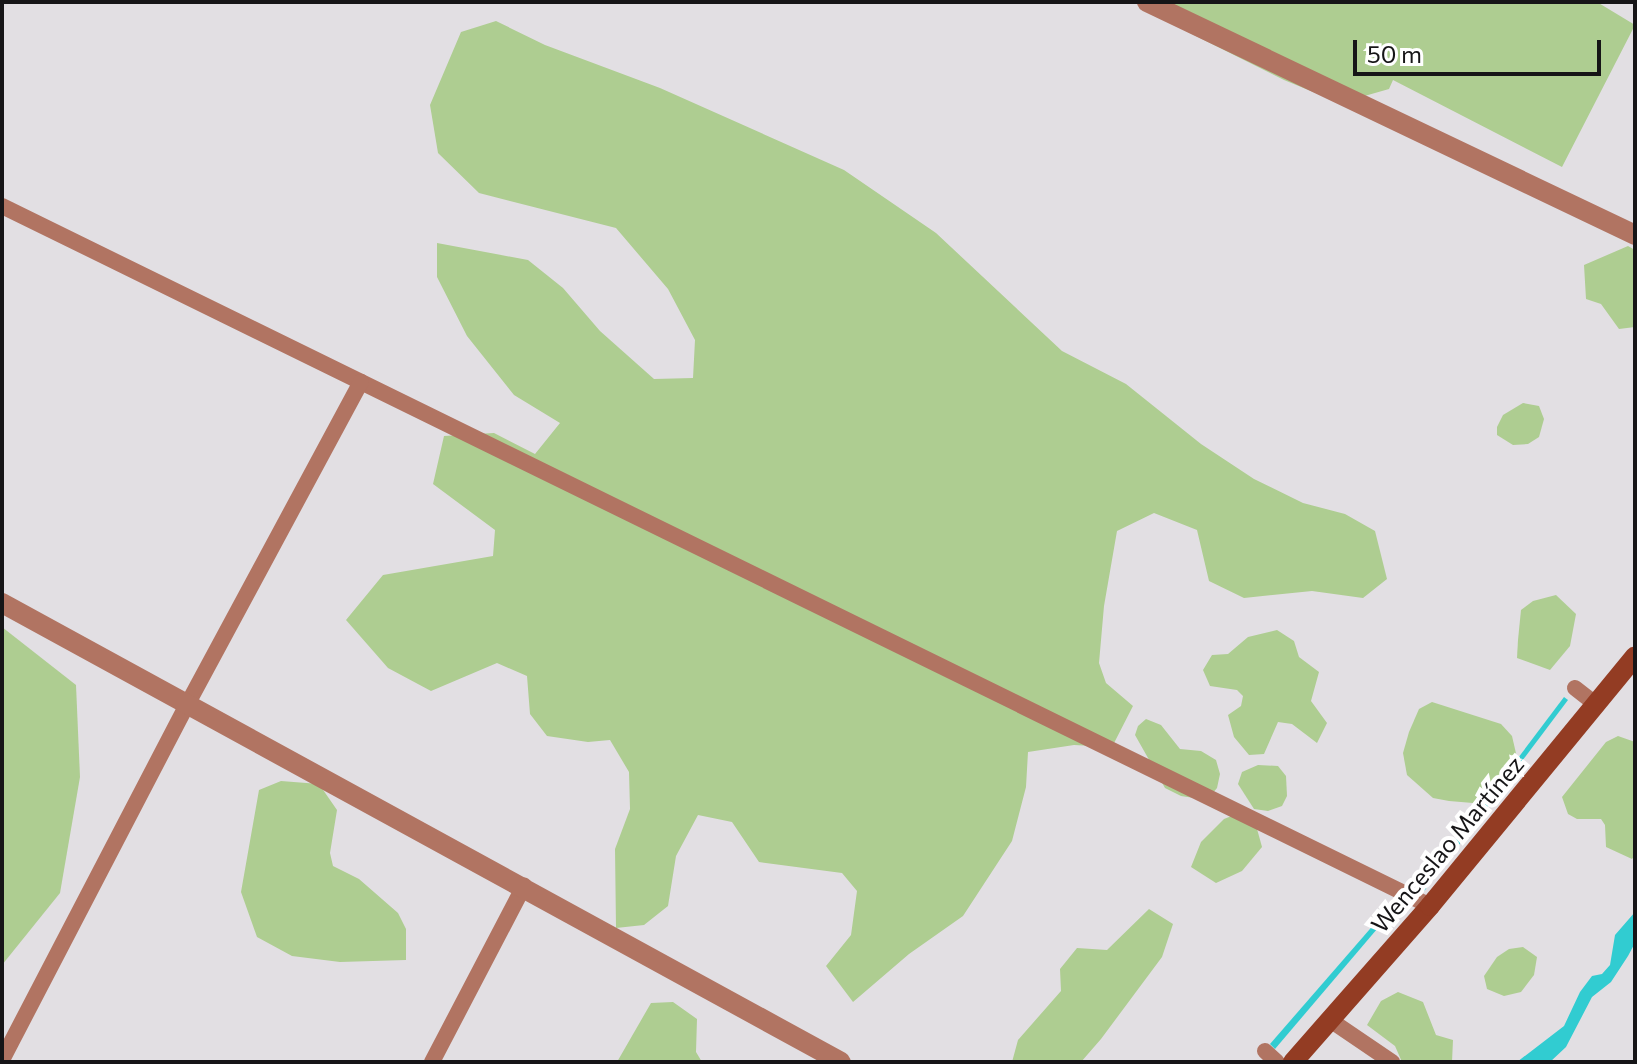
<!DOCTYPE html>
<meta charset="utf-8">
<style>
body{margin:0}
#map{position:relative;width:1637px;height:1064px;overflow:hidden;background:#e2dfe3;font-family:Commissioner,sans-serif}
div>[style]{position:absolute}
.green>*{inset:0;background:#aecd91}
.water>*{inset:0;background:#31ccd1;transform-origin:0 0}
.lane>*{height:16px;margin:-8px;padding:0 8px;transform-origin:8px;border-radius:8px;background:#b17462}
.street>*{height:20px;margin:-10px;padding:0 10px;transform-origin:10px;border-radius:10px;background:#b17462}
.secondary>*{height:20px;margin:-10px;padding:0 10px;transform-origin:10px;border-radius:10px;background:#933c23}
span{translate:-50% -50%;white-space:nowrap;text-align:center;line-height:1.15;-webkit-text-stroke:8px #fff;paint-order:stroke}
.street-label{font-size:24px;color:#161517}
.frame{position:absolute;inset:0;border:4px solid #161517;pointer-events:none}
.scale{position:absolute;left:1353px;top:40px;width:248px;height:36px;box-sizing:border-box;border:4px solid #161517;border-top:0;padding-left:10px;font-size:24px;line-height:28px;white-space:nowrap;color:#161517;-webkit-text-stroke:6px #fff;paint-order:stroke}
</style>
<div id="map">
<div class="green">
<div style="clip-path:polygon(1168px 2px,1597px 2px,1635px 25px,1562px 167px,1393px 80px,1389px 89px,1340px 103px,1284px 80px,1186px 31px)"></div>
<div style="clip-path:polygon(496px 21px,545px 45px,660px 88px,844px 170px,936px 233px,1062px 351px,1126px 384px,1201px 444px,1254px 479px,1303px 503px,1345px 514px,1375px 531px,1387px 579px,1363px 598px,1312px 591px,1244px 598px,1209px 581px,1197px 530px,1154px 513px,1117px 531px,1104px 606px,1099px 663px,1106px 683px,1133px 706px,1112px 747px,1074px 745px,1028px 752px,1026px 787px,1012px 841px,963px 916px,909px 954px,853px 1002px,826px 966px,851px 935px,857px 891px,842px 873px,759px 862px,732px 822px,698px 815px,676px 856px,668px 906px,644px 925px,616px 928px,615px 849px,630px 809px,629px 772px,610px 740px,588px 742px,547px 736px,530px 714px,527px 676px,497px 663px,431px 691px,388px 668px,346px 620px,383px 575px,493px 556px,495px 530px,433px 484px,444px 436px,494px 433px,535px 454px,560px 423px,514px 395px,467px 336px,437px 277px,437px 243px,528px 260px,563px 288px,600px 331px,654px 379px,693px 378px,695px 340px,668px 289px,616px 228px,479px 193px,438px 153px,430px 105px,461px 32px)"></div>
<div style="clip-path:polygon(1628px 246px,1635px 250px,1635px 327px,1619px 329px,1601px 304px,1586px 299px,1584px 265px)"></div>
<div style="clip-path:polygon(1523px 403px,1539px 406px,1544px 419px,1539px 437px,1528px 444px,1513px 445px,1497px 435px,1497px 427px,1503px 415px)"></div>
<div style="clip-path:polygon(1556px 595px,1576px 614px,1570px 646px,1550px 670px,1517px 658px,1518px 640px,1521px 610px,1533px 601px)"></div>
<div style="clip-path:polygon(2px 627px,76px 685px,80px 777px,60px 893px,2px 965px)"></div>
<div style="clip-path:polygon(1277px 630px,1294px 641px,1299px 657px,1319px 672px,1311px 701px,1327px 723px,1317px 743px,1292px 724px,1278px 722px,1264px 754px,1249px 755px,1234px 737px,1228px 715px,1241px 706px,1243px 696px,1237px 690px,1210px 686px,1203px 670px,1212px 655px,1228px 654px,1248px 637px)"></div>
<div style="clip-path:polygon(1432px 702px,1501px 724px,1512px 736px,1518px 762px,1506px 787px,1473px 803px,1449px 801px,1433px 798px,1407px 775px,1403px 753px,1409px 732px,1419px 709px)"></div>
<div style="clip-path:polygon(1146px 719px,1161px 725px,1180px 749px,1201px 751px,1216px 760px,1220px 774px,1217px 788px,1207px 800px,1181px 796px,1165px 788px,1135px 735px,1138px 726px)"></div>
<div style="clip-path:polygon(1618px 736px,1635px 742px,1635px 855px,1632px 859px,1606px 847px,1605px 825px,1601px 819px,1577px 819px,1568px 814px,1562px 797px,1606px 742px)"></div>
<div style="clip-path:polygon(1258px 765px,1278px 766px,1286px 776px,1287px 796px,1282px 806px,1268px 811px,1254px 809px,1238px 784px,1242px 772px)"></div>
<div style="clip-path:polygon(281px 781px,319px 784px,337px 810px,330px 853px,333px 866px,359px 879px,398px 913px,406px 929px,406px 960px,340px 962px,292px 956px,257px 937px,241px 892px,259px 790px)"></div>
<div style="clip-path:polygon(1239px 813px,1254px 818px,1262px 847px,1242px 871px,1216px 883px,1191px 867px,1201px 842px,1224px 819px)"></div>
<div style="clip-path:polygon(1149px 909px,1173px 924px,1162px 957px,1101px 1039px,1081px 1062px,1012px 1062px,1018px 1040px,1061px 991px,1060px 969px,1077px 948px,1107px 950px)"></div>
<div style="clip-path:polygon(1523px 947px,1537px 957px,1534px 975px,1521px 992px,1504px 996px,1487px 989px,1484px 976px,1497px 957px,1509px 949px)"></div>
<div style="clip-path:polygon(1398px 992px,1423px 1002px,1436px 1035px,1453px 1040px,1452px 1062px,1402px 1062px,1395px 1046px,1367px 1025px,1381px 1001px)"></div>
<div style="clip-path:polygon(673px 1002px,697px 1019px,696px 1052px,702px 1062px,617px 1062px,651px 1003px)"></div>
</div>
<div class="water">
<div style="left:1564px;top:697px;width:5px;height:239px;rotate:37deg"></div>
<div style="clip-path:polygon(1396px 899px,1400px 902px,1275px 1049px,1270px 1044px)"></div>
<div style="clip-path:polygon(1635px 912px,1635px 943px,1628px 956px,1611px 982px,1592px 997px,1566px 1047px,1550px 1062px,1517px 1062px,1564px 1026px,1580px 992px,1592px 976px,1602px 974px,1610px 965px,1615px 935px)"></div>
</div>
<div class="lane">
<div style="left:2px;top:206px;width:1590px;rotate:26.11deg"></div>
<div style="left:1575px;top:688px;width:28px;rotate:38deg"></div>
<div style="left:1330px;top:1020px;width:75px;rotate:34.1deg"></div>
<div style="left:1265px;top:1051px;width:16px;rotate:43deg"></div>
<div style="left:2px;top:1060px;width:400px;rotate:-62.5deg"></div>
<div style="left:187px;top:705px;width:367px;rotate:-61.7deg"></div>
<div style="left:432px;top:1062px;width:199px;rotate:-62.4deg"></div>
</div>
<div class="street">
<div style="left:1147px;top:2px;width:541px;rotate:25.52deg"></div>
<div style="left:2px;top:603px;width:956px;rotate:28.68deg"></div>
</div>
<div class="secondary">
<div style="left:1293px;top:1062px;width:208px;rotate:-48.7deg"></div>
<div style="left:1430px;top:906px;width:323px;rotate:-50.6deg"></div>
</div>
<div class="street-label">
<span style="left:1447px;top:844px;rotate:-50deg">Wenceslao Martínez</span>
</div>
<div class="frame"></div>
<div class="scale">50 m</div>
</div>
